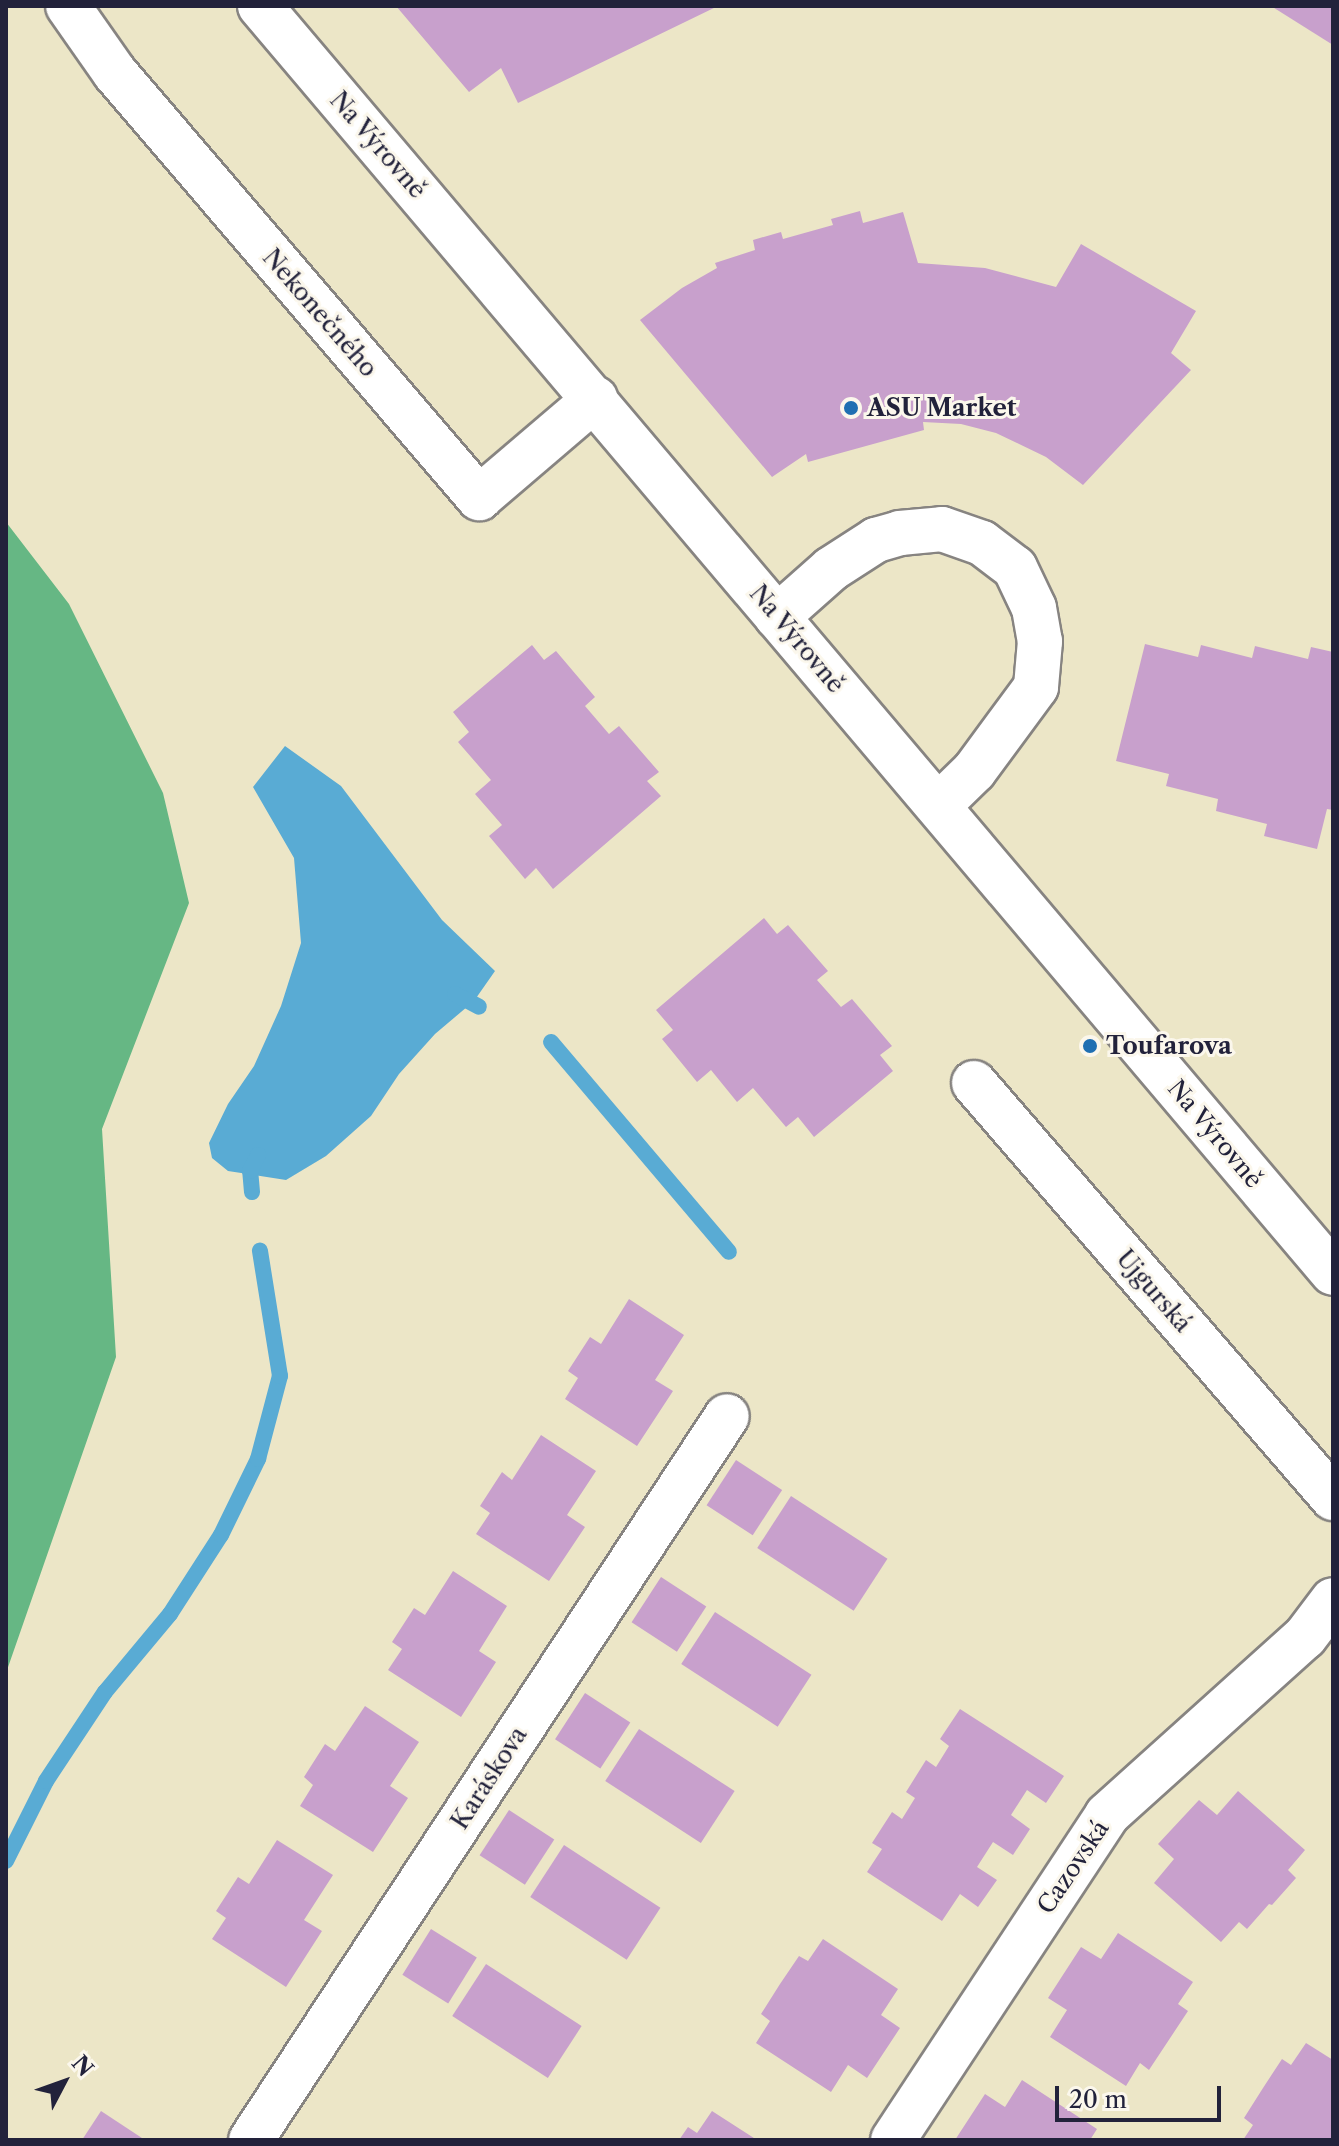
<!DOCTYPE html>
<meta charset="utf-8">
<style>
body{margin:0}
#map{position:relative;width:1339px;height:2146px;overflow:hidden;background:#ece6c7;font-family:"Libre Caslon Text",serif}
div>[style]{position:absolute}
.forest>*{inset:0;background:#66b784}
.water>*{inset:0;background:#59abd4}
.stream>*{height:16px;margin:-8px;padding:0 8px;transform-origin:8px;border-radius:8px;background:#59abd4}
.building>*{inset:0;background:#c8a0cc;transform-origin:0 0}
.roads{filter:drop-shadow(2px 0 #878481) drop-shadow(-2px 0 #878481) drop-shadow(0 2px #878481) drop-shadow(0 -2px #878481)}
.street>*{height:44px;margin:-22px;padding:0 22px;transform-origin:22px;border-radius:22px;background:#fff}
.dots>*{width:22px;height:22px;translate:-50% -50%;box-sizing:border-box;border:4px solid #fbf7ec;border-radius:50%}
span{translate:-50% -50%;white-space:nowrap;text-align:center;line-height:1.15;-webkit-text-stroke:6px #fbf7ec;paint-order:stroke}
.street-label{font-size:24px;color:#22223b}
.poi-label{font-size:24px;color:#22223b;font-weight:700}
.left{translate:0 -50%;text-align:left}
.frame{position:absolute;inset:0;border:8px solid #22223b;pointer-events:none}
.north{position:absolute;left:24px;top:2042px;width:80px;height:80px;-webkit-text-stroke:6px #fbf7ec;paint-order:stroke;rotate:49deg;font-size:22px;font-weight:700;line-height:32px;text-align:center;color:#22223b}
.north::after{content:'';display:block;margin:auto;width:28px;height:36px;background:#22223b;clip-path:polygon(50% 0,100% 100%,50% 72%,0 100%)}
.scale{position:absolute;left:1055px;top:2086px;width:166px;height:36px;box-sizing:border-box;border:4px solid #22223b;border-top:0;padding-left:10px;font-size:24px;line-height:28px;white-space:nowrap;color:#22223b;-webkit-text-stroke:6px #fbf7ec;paint-order:stroke}
</style>
<div id="map">
<div class="forest">
<div style="clip-path:polygon(6px 522px,69px 604px,163px 793px,189px 903px,102px 1129px,116px 1357px,6px 1673px)"></div>
</div>
<div class="water">
<div style="clip-path:polygon(285px 746px,341px 786px,442px 920px,495px 971px,474px 1001px,435px 1034px,399px 1074px,371px 1116px,326px 1156px,286px 1180px,228px 1171px,212px 1158px,209px 1143px,228px 1104px,254px 1066px,281px 1006px,301px 943px,294px 858px,253px 787px)"></div>
</div>
<div class="stream">
<div style="left:455px;top:994px;width:27px;rotate:28deg"></div>
<div style="left:551px;top:1042px;width:275px;rotate:49.7deg"></div>
<div style="left:252px;top:1192px;width:21px;rotate:-95deg"></div>
<div style="left:250px;top:1171px;width:18px;rotate:-63deg"></div>
<div style="left:6px;top:1861px;width:89px;rotate:-63.4deg"></div>
<div style="left:46px;top:1781px;width:107px;rotate:-56.5deg"></div>
<div style="left:105px;top:1692px;width:102px;rotate:-50.2deg"></div>
<div style="left:170px;top:1614px;width:94px;rotate:-57.2deg"></div>
<div style="left:221px;top:1535px;width:85px;rotate:-64deg"></div>
<div style="left:258px;top:1459px;width:86px;rotate:-75.2deg"></div>
<div style="left:280px;top:1376px;width:127px;rotate:-99.1deg"></div>
</div>
<div class="building">
<div style="clip-path:polygon(396px 6px,718px 6px,518px 103px,501px 68px,469px 92px)"></div>
<div style="clip-path:polygon(1271px 6px,1333px 6px,1333px 45px)"></div>
<div style="clip-path:polygon(860px 211px,863px 223px,903px 212px,918px 263px,985px 268px,1056px 287px,1081px 244px,1196px 311px,1171px 353px,1191px 370px,1083px 485px,1046px 457px,996px 433px,961px 424px,923px 422px,924px 430px,808px 462px,806px 454px,772px 477px,640px 320px,682px 288px,717px 268px,715px 263px,755px 250px,753px 240px,781px 232px,783px 239px,833px 225px,831px 219px)"></div>
<div style="clip-path:polygon(1145px 644px,1198px 657px,1201px 645px,1252px 658px,1255px 646px,1308px 659px,1311px 647px,1333px 652px,1333px 810px,1327px 809px,1317px 849px,1264px 836px,1267px 824px,1216px 811px,1218px 799px,1166px 786px,1169px 774px,1116px 761px)"></div>
<div style="clip-path:polygon(532px 645px,544px 660px,556px 651px,595px 697px,585px 706px,609px 734px,619px 726px,659px 772px,647px 781px,661px 796px,553px 889px,536px 868px,525px 879px,489px 836px,502px 825px,475px 794px,491px 780px,458px 742px,469px 732px,453px 712px)"></div>
<div style="clip-path:polygon(764px 918px,777px 934px,788px 925px,828px 971px,817px 980px,841px 1007px,852px 999px,892px 1046px,880px 1055px,893px 1071px,814px 1137px,798px 1117px,786px 1127px,753px 1088px,737px 1102px,711px 1070px,697px 1082px,662px 1039px,673px 1030px,656px 1010px)"></div>
<div style="clip-path:polygon(629px 1299px,684px 1335px,655px 1380px,673px 1391px,637px 1446px,565px 1399px,578px 1378px,568px 1371px,590px 1337px,601px 1344px)"></div>
<div style="clip-path:polygon(541px 1435px,596px 1471px,567px 1515px,585px 1527px,549px 1581px,476px 1534px,490px 1513px,480px 1506px,502px 1472px,512px 1480px)"></div>
<div style="left:736px;top:1460px;width:55px;height:54px;rotate:33deg"></div>
<div style="left:791px;top:1496px;width:115px;height:62px;rotate:33deg"></div>
<div style="clip-path:polygon(453px 1571px,507px 1606px,479px 1651px,496px 1662px,461px 1717px,388px 1670px,402px 1649px,392px 1642px,414px 1608px,425px 1615px)"></div>
<div style="left:661px;top:1577px;width:54px;height:54px;rotate:33deg"></div>
<div style="left:715px;top:1612px;width:115px;height:62px;rotate:33deg"></div>
<div style="left:585px;top:1693px;width:54px;height:55px;rotate:33deg"></div>
<div style="clip-path:polygon(365px 1706px,419px 1742px,390px 1786px,408px 1798px,373px 1852px,300px 1806px,313px 1785px,304px 1777px,325px 1744px,335px 1751px)"></div>
<div style="clip-path:polygon(960px 1709px,1064px 1776px,1046px 1803px,1027px 1790px,1011px 1815px,1030px 1829px,1013px 1855px,993px 1842px,977px 1867px,997px 1880px,978px 1907px,960px 1894px,942px 1921px,867px 1872px,882px 1849px,872px 1843px,892px 1812px,902px 1819px,915px 1798px,906px 1792px,926px 1760px,936px 1767px,949px 1746px,940px 1739px)"></div>
<div style="left:639px;top:1729px;width:114px;height:62px;rotate:33deg"></div>
<div style="clip-path:polygon(1238px 1791px,1305px 1850px,1288px 1870px,1296px 1878px,1272px 1905px,1269px 1904px,1247px 1929px,1239px 1922px,1221px 1942px,1154px 1883px,1174px 1859px,1158px 1844px,1199px 1800px,1217px 1815px)"></div>
<div style="left:509px;top:1810px;width:54px;height:54px;rotate:33deg"></div>
<div style="clip-path:polygon(277px 1840px,333px 1875px,304px 1920px,322px 1931px,286px 1987px,212px 1939px,226px 1918px,216px 1911px,238px 1877px,249px 1884px)"></div>
<div style="left:564px;top:1845px;width:115px;height:62px;rotate:33deg"></div>
<div style="left:431px;top:1929px;width:54px;height:54px;rotate:32deg"></div>
<div style="clip-path:polygon(1118px 1933px,1193px 1982px,1178px 2004px,1188px 2011px,1149px 2070px,1140px 2063px,1126px 2086px,1050px 2037px,1067px 2010px,1048px 1998px,1081px 1947px,1101px 1959px)"></div>
<div style="clip-path:polygon(823px 1939px,898px 1989px,881px 2015px,900px 2028px,867px 2078px,848px 2065px,831px 2092px,756px 2043px,770px 2021px,761px 2014px,780px 1984px,799px 1956px,808px 1961px)"></div>
<div style="left:486px;top:1964px;width:114px;height:62px;rotate:33deg"></div>
<div style="clip-path:polygon(1306px 2043px,1333px 2060px,1333px 2140px,1243px 2140px,1253px 2125px,1244px 2118px,1263px 2088px,1282px 2059px,1291px 2065px)"></div>
<div style="clip-path:polygon(1022px 2080px,1097px 2129px,1090px 2140px,955px 2140px,985px 2094px,1005px 2107px)"></div>
<div style="clip-path:polygon(101px 2111px,145px 2140px,82px 2140px)"></div>
<div style="clip-path:polygon(712px 2111px,757px 2140px,679px 2140px,688px 2127px,697px 2133px)"></div>
</div>
<div class="roads">
<div class="street">
<div style="left:68px;top:6px;width:82px;rotate:55deg"></div>
<div style="left:115px;top:73px;width:560px;rotate:49.42deg"></div>
<div style="left:479px;top:498px;width:153px;rotate:-40.5deg"></div>
<div style="left:260px;top:6px;width:1660px;rotate:49.74deg"></div>
<div style="left:777px;top:617px;width:72px;rotate:-41.6deg"></div>
<div style="left:831px;top:569px;width:54px;rotate:-32.8deg"></div>
<div style="left:876px;top:540px;width:25px;rotate:-16deg"></div>
<div style="left:900px;top:533px;width:42px;rotate:-5.4deg"></div>
<div style="left:942px;top:529px;width:42px;rotate:19.3deg"></div>
<div style="left:982px;top:543px;width:41px;rotate:37.1deg"></div>
<div style="left:1015px;top:568px;width:44px;rotate:64.6deg"></div>
<div style="left:1034px;top:608px;width:34px;rotate:80deg"></div>
<div style="left:1040px;top:641px;width:46px;rotate:95deg"></div>
<div style="left:1036px;top:687px;width:104px;rotate:126.4deg"></div>
<div style="left:974px;top:771px;width:49px;rotate:135.8deg"></div>
<div style="left:974px;top:1083px;width:549px;rotate:49.14deg"></div>
<div style="left:251px;top:2140px;width:866px;rotate:-56.68deg"></div>
<div style="left:893px;top:2140px;width:389px;rotate:-56.6deg"></div>
<div style="left:1107px;top:1815px;width:266px;rotate:-42deg"></div>
<div style="left:1305px;top:1637px;width:46px;rotate:-52.9deg"></div>
</div>
</div>
<div class="dots">
<div style="left:851px;top:408px;background:#1f6fb2"></div>
<div style="left:1090px;top:1046px;background:#1f6fb2"></div>
</div>
<div class="street-label">
<span style="left:378px;top:145px;rotate:49deg">Na Výrovně</span>
<span style="left:320px;top:313px;rotate:49deg">Nekonečného</span>
<span style="left:797px;top:639px;rotate:50deg">Na Výrovně</span>
<span style="left:1215px;top:1134px;rotate:50deg">Na Výrovně</span>
<span style="left:1154px;top:1291px;rotate:49deg">Ujgurská</span>
<span style="left:489px;top:1778px;rotate:-57deg">Karáskova</span>
<span style="left:1073px;top:1867px;rotate:-56deg">Cazovská</span>
</div>
<div class="poi-label">
<span class="left" style="left:867px;top:408px">ASU Market</span>
<span class="left" style="left:1106px;top:1046px">Toufarova</span>
</div>
<div class="frame"></div>
<div class="north">N</div>
<div class="scale">20 m</div>
</div>
